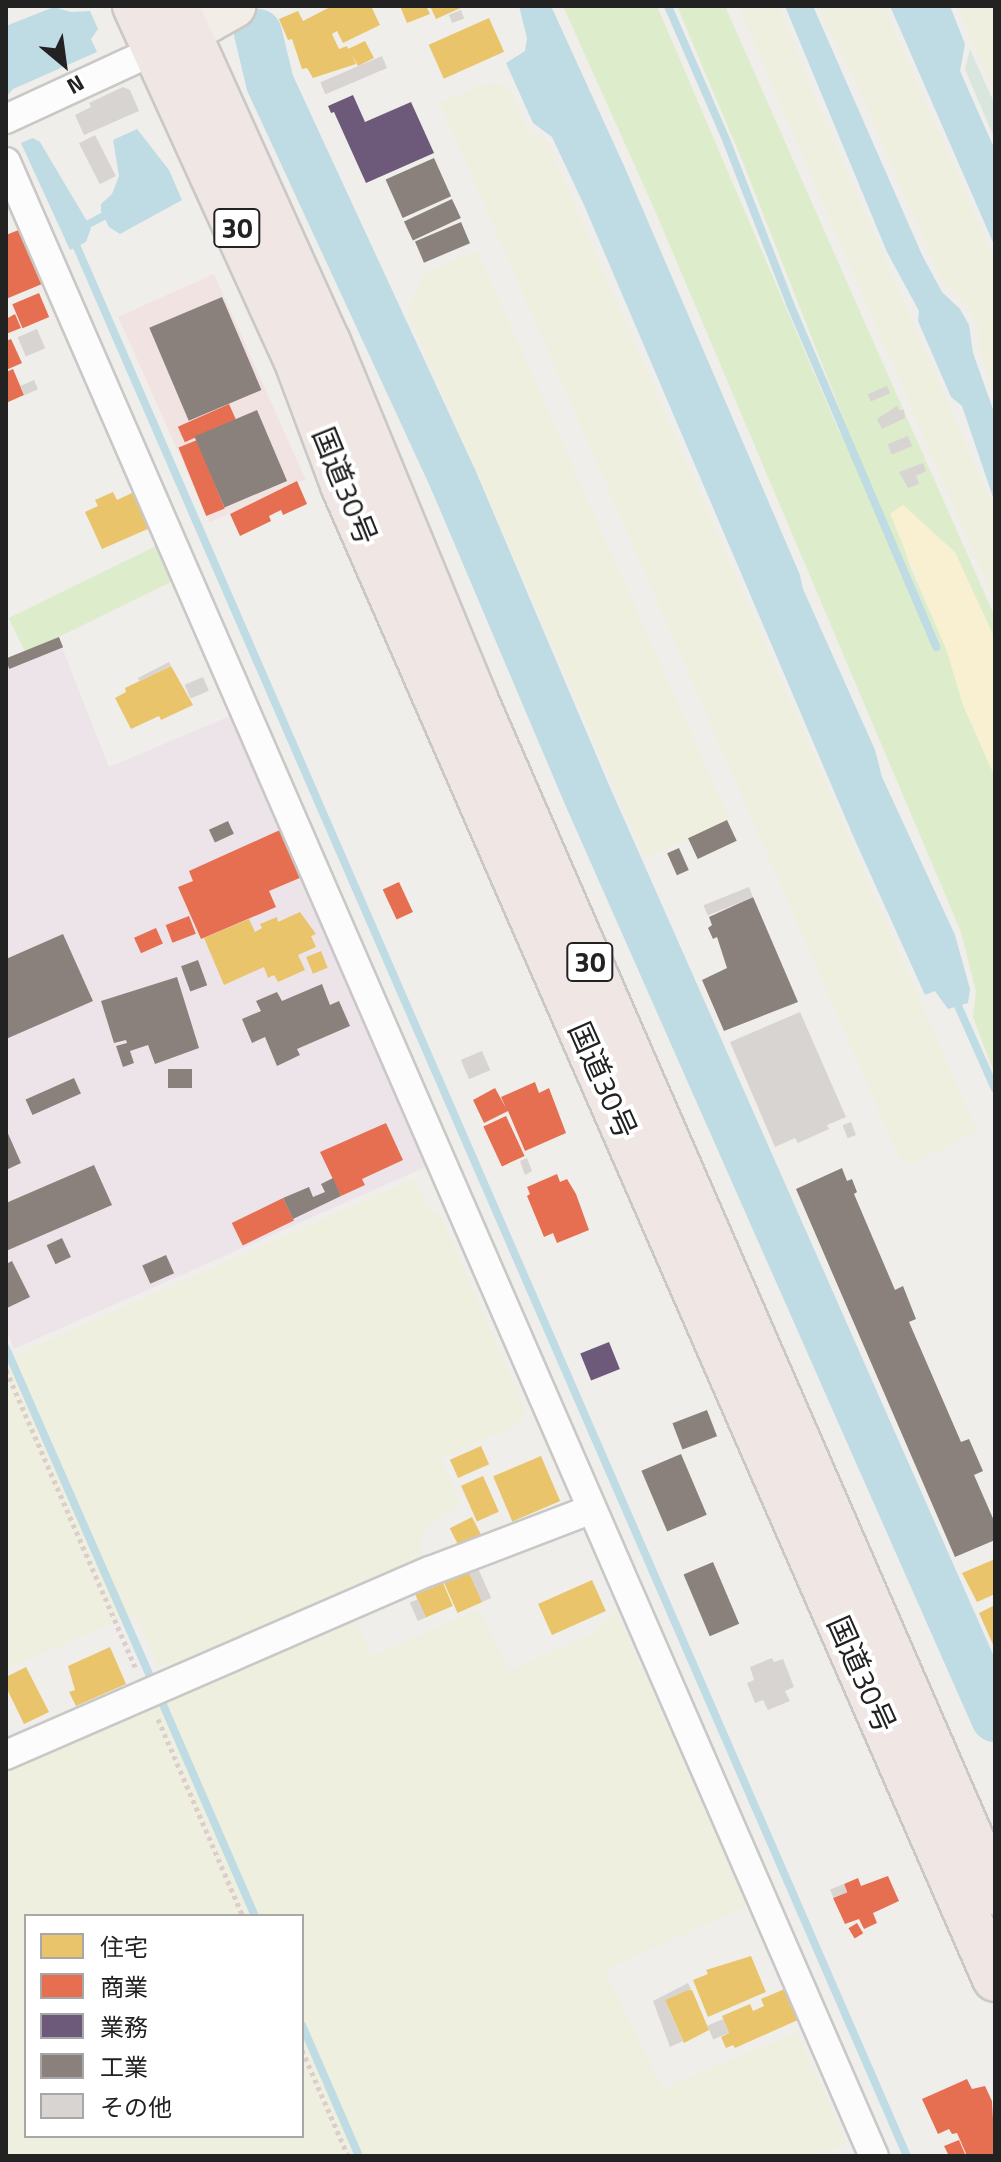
<!DOCTYPE html>
<meta charset="utf-8">
<style>
body{margin:0}
#map{position:relative;width:1001px;height:2162px;overflow:hidden;background:#f0eeeb;font-family:"Titillium Web","Noto Sans JP",sans-serif}
div>[style]{position:absolute}
.commercial>*{inset:0;background:#f1e3e1;transform-origin:0 0}
.industrial>*{inset:0;background:#ede4e9}
.farmland>*{inset:0;background:#efefdf}
.grass>*{inset:0;background:#ddeccb;transform-origin:0 0}
.wetland>*{inset:0;background:#d9e6de}
.sand>*{inset:0;background:#f8f0d0}
.water>*{inset:0;background:#bfdbe3}
.homes>*{inset:0;background:#e9c46a;transform-origin:0 0}
.shops>*{inset:0;background:#e76f51;transform-origin:0 0}
.offices>*{inset:0;background:#6d597a;transform-origin:0 0}
.industry>*{inset:0;background:#8a817c;transform-origin:0 0}
.stream>*{height:8px;margin:-4px;padding:0 4px;transform-origin:4px;border-radius:4px;background:#bfdbe3}
.river>*{height:48px;margin:-24px;padding:0 24px;transform-origin:24px;border-radius:24px;background:#bfdbe3}
.building>*{inset:0;background:#d7d4d2;transform-origin:0 0}
.path>*{height:5px;margin-top:-2.5px;transform-origin:0;background:repeating-linear-gradient(90deg,#dccecd 0 4px,transparent 0 8px)}
.roads{filter:drop-shadow(2px 0 #c9c8c7) drop-shadow(-2px 0 #c9c8c7) drop-shadow(0 2px #c9c8c7) drop-shadow(0 -2px #c9c8c7)}
.minor>*{height:28px;margin:-14px;padding:0 14px;transform-origin:14px;border-radius:14px;background:#fdfcfc}
.primary>*{height:44px;margin:-22px;padding:0 22px;transform-origin:22px;border-radius:22px;background:#f3ede7}
.trunk>*{height:44px;margin:-22px;padding:0 22px;transform-origin:22px;border-radius:22px;background:#f0e6e4}
span{translate:-50% -50%;white-space:nowrap;text-align:center;line-height:1.15;-webkit-text-stroke:8px #fff;paint-order:stroke}
.shield-label span{padding:2px 6px;background:#fff;border:2px solid;border-radius:6px;-webkit-text-stroke-width:0}
.shield-label{font-size:28px;color:#222;font-weight:700}
.street-label{font-size:30px;color:#222}
.frame{position:absolute;inset:0;border:8px solid #222;pointer-events:none}
.legend{position:absolute;left:24px;top:1914px;width:280px;height:224px;box-sizing:border-box;background:#fff;border:2px solid #a7a7a7;margin:0;padding:10px 14px;list-style:none;font-size:24px;color:#222}
.legend li{display:flex;align-items:center;gap:16px;height:40px}
.legend b{width:40px;border:2px solid #a7a7a7}
.north{position:absolute;left:24px;top:24px;width:80px;height:80px;-webkit-text-stroke:6px #fff;paint-order:stroke;rotate:151deg;font-size:22px;font-weight:700;line-height:32px;text-align:center;color:#222}
.north::after{content:'';display:block;margin:auto;width:28px;height:36px;background:#222;clip-path:polygon(50% 0,100% 100%,50% 72%,0 100%)}
</style>
<div id="map">
<div class="commercial">
<div style="left:214px;top:274px;width:225px;height:105px;rotate:66deg"></div>
</div>
<div class="industrial">
<div style="clip-path:polygon(58px 637px,109px 767px,230px 716px,428px 1166px,14px 1349px,6px 1329px,6px 659px)"></div>
</div>
<div class="farmland">
<div style="clip-path:polygon(738px 6px,779px 6px,822px 114px,995px 511px,995px 603px)"></div>
<div style="clip-path:polygon(817px 6px,884px 6px,995px 261px,995px 397px,978px 346px,978px 328px,968px 306px,941px 279px,857px 86px)"></div>
<div style="clip-path:polygon(957px 6px,995px 6px,995px 94px,957px 7px)"></div>
<div style="clip-path:polygon(499px 83px,512px 92px,528px 130px,547px 141px,977px 1131px,912px 1164px,899px 1157px,440px 103px,481px 85px)"></div>
<div style="clip-path:polygon(477px 250px,730px 820px,645px 858px,407px 313px,424px 273px)"></div>
<div style="clip-path:polygon(414px 1179px,430px 1211px,440px 1214px,526px 1410px,524px 1417px,516px 1426px,441px 1458px,461px 1504px,425px 1527px,420px 1544px,423px 1560px,177px 1668px,168px 1663px,158px 1666px,135px 1614px,6px 1669px,6px 1359px)"></div>
<div style="clip-path:polygon(evenodd,479px 1609px,509px 1670px,592px 1634px,616px 1610px,747px 1906px,605px 1970px,663px 2088px,797px 2032px,847px 2143px,817px 2156px,6px 2156px,6px 1767px,354px 1616px,372px 1656px,479px 1609px,26px 1916px,302px 1916px,302px 2136px,26px 2136px,26px 1916px)"></div>
</div>
<div class="grass">
<div style="clip-path:polygon(563px 6px,657px 6px,840px 434px,848px 430px,742px 160px,677px 6px,725px 6px,995px 617px,995px 639px,955px 552px,903px 505px,898px 528px,909px 564px,947px 651px,963px 705px,995px 777px,995px 1075px,973px 1017px,976px 992px,961px 932px,656px 213px)"></div>
<div style="left:156px;top:546px;width:39px;height:164px;rotate:64deg"></div>
</div>
<div class="wetland">
<div style="clip-path:polygon(970px 49px,995px 105px,995px 140px,965px 69px)"></div>
</div>
<div class="sand">
<div style="clip-path:polygon(903px 505px,955px 553px,995px 639px,995px 688px,992px 691px,995px 699px,995px 777px,963px 705px,947px 651px,890px 514px)"></div>
</div>
<div class="water">
<div style="clip-path:polygon(519px 6px,551px 6px,625px 168px,800px 575px,803px 589px,875px 750px,882px 777px,955px 935px,970px 989px,968px 1003px,948px 1009px,935px 991px,925px 995px,854px 838px,584px 205px,552px 137px,533px 123px,506px 63px,525px 51px,527px 38px)"></div>
<div style="clip-path:polygon(785px 6px,813px 6px,923px 257px,942px 292px,960px 309px,969px 325px,973px 353px,995px 415px,995px 503px,962px 406px,951px 397px,918px 321px,919px 311px,887px 252px)"></div>
<div style="clip-path:polygon(890px 6px,950px 6px,965px 44px,960px 71px,995px 150px,995px 247px)"></div>
<div style="clip-path:polygon(54px 7px,71px 12px,90px 11px,98px 29px,91px 39px,97px 52px,13px 89px,6px 97px,6px 26px)"></div>
<div style="clip-path:polygon(137px 129px,169px 170px,182px 200px,120px 234px,109px 227px,101px 211px,101px 204px,112px 194px,119px 176px,113px 140px)"></div>
<div style="clip-path:polygon(33px 138px,40px 142px,91px 228px,86px 242px,70px 250px,21px 143px)"></div>
</div>
<div class="homes">
<div style="clip-path:polygon(332px 6px,371px 6px,380px 25px,343px 43px,337px 31px,332px 34px,339px 49px,347px 46px,348px 49px,365px 41px,374px 58px,358px 66px,352px 55px,356px 64px,313px 78px,307px 68px,302px 69px,292px 39px,288px 40px,279px 19px,298px 11px,303px 21px)"></div>
<div style="clip-path:polygon(400px 6px,426px 6px,430px 14px,407px 23px)"></div>
<div style="clip-path:polygon(430px 6px,465px 6px,436px 19px)"></div>
<div style="left:489px;top:18px;width:37px;height:66px;rotate:66deg"></div>
<div style="clip-path:polygon(113px 492px,117px 500px,134px 492px,150px 528px,102px 549px,85px 512px,98px 506px,95px 500px)"></div>
<div style="clip-path:polygon(171px 666px,193px 705px,161px 720px,159px 716px,131px 729px,115px 698px,126px 692px,125px 688px)"></div>
<div style="clip-path:polygon(300px 912px,316px 934px,311px 936px,316px 947px,298px 955px,305px 970px,278px 982px,274px 975px,268px 978px,264px 967px,224px 985px,204px 938px,249px 919px,255px 932px,262px 928px,260px 924px,277px 917px,278px 922px)"></div>
<div style="left:321px;top:951px;width:18px;height:16px;rotate:68deg"></div>
<div style="left:481px;top:1446px;width:20px;height:34px;rotate:66deg"></div>
<div style="left:541px;top:1456px;width:49px;height:52px;rotate:67deg"></div>
<div style="left:483px;top:1476px;width:39px;height:24px;rotate:66deg"></div>
<div style="left:472px;top:1517px;width:22px;height:25px;rotate:63deg"></div>
<div style="clip-path:polygon(995px 1559px,995px 1594px,977px 1602px,962px 1573px)"></div>
<div style="left:468px;top:1570px;width:35px;height:27px;rotate:66deg"></div>
<div style="left:592px;top:1580px;width:34px;height:59px;rotate:66deg"></div>
<div style="left:443px;top:1583px;width:25px;height:30px;rotate:67deg"></div>
<div style="clip-path:polygon(995px 1605px,995px 1649px,979px 1613px)"></div>
<div style="clip-path:polygon(110px 1647px,126px 1684px,76px 1706px,69px 1692px,75px 1690px,68px 1666px)"></div>
<div style="clip-path:polygon(26px 1667px,49px 1712px,24px 1724px,6px 1687px,6px 1677px)"></div>
<div style="clip-path:polygon(751px 1956px,766px 1992px,708px 2017px,693px 1980px,708px 1974px,706px 1970px)"></div>
<div style="clip-path:polygon(787px 1988px,800px 2019px,735px 2048px,733px 2045px,726px 2048px,721px 2037px,729px 2033px,722px 2016px,750px 2004px,753px 2011px,764px 2006px,761px 1999px)"></div>
<div style="clip-path:polygon(685px 1990px,692px 1990px,709px 2030px,684px 2043px,665px 2000px)"></div>
</div>
<div class="shops">
<div style="clip-path:polygon(21px 229px,42px 284px,6px 299px,6px 235px)"></div>
<div style="left:39px;top:293px;width:26px;height:29px;rotate:67deg"></div>
<div style="clip-path:polygon(15px 314px,21px 328px,6px 334px,6px 319px)"></div>
<div style="clip-path:polygon(11px 339px,22px 363px,6px 370px,6px 341px)"></div>
<div style="clip-path:polygon(13px 369px,24px 395px,6px 403px,6px 372px)"></div>
<div style="left:229px;top:404px;width:17px;height:56px;rotate:66deg"></div>
<div style="left:197px;top:440px;width:74px;height:20px;rotate:68deg"></div>
<div style="clip-path:polygon(297px 481px,307px 504px,283px 515px,281px 510px,269px 516px,271px 521px,240px 536px,230px 514px)"></div>
<div style="clip-path:polygon(280px 830px,302px 877px,269px 891px,276px 907px,201px 939px,178px 887px,193px 881px,189px 871px)"></div>
<div style="left:399px;top:882px;width:33px;height:18px;rotate:65deg"></div>
<div style="left:189px;top:916px;width:19px;height:25px;rotate:69deg"></div>
<div style="left:156px;top:928px;width:17px;height:24px;rotate:66deg"></div>
<div style="clip-path:polygon(535px 1082px,539px 1093px,549px 1088px,566px 1133px,525px 1151px,508px 1111px,484px 1123px,473px 1100px,495px 1088px,506px 1108px,501px 1097px)"></div>
<div style="left:506px;top:1116px;width:44px;height:25px;rotate:65deg"></div>
<div style="clip-path:polygon(386px 1123px,403px 1160px,362px 1179px,365px 1185px,341px 1196px,320px 1152px)"></div>
<div style="clip-path:polygon(557px 1174px,560px 1182px,567px 1179px,576px 1194px,589px 1230px,557px 1243px,553px 1233px,544px 1237px,527px 1196px,530px 1194px,527px 1187px)"></div>
<div style="left:283px;top:1198px;width:25px;height:57px;rotate:64deg"></div>
<div style="clip-path:polygon(888px 1876px,899px 1901px,873px 1913px,877px 1923px,864px 1929px,859px 1919px,845px 1924px,833px 1898px,847px 1892px,844px 1884px,858px 1878px,861px 1886px)"></div>
<div style="left:857px;top:1923px;width:12px;height:10px;rotate:59deg"></div>
<div style="clip-path:polygon(967px 2079px,972px 2089px,985px 2086px,992px 2101px,995px 2156px,967px 2156px,957px 2133px,952px 2134px,949px 2129px,938px 2134px,922px 2099px)"></div>
<div style="clip-path:polygon(959px 2140px,965px 2154px,949px 2156px,944px 2146px)"></div>
</div>
<div class="offices">
<div style="clip-path:polygon(353px 95px,365px 122px,411px 102px,434px 153px,366px 183px,334px 112px,331px 113px,328px 106px)"></div>
<div style="left:609px;top:1342px;width:29px;height:31px;rotate:68deg"></div>
</div>
<div class="industry">
<div style="left:434px;top:158px;width:42px;height:53px;rotate:66deg"></div>
<div style="left:452px;top:199px;width:21px;height:53px;rotate:65deg"></div>
<div style="left:461px;top:222px;width:23px;height:50px;rotate:67deg"></div>
<div style="left:222px;top:297px;width:101px;height:79px;rotate:67deg"></div>
<div style="left:257px;top:410px;width:77px;height:68px;rotate:67deg"></div>
<div style="left:59px;top:637px;width:11px;height:58px;rotate:68deg"></div>
<div style="left:727px;top:820px;width:23px;height:43px;rotate:65deg"></div>
<div style="left:228px;top:821px;width:14px;height:21px;rotate:65deg"></div>
<div style="left:679px;top:848px;width:24px;height:13px;rotate:66deg"></div>
<div style="clip-path:polygon(753px 897px,798px 1002px,724px 1031px,702px 980px,727px 968px,717px 937px,713px 939px,708px 928px,712px 925px,709px 917px)"></div>
<div style="clip-path:polygon(63px 934px,93px 1001px,6px 1039px,6px 959px)"></div>
<div style="left:198px;top:960px;width:27px;height:18px;rotate:70deg"></div>
<div style="clip-path:polygon(177px 977px,199px 1048px,155px 1064px,148px 1045px,130px 1051px,134px 1063px,123px 1067px,116px 1046px,127px 1043px,126px 1040px,114px 1043px,101px 1001px)"></div>
<div style="clip-path:polygon(322px 984px,330px 1005px,339px 1001px,350px 1026px,297px 1049px,300px 1055px,277px 1066px,265px 1037px,252px 1043px,242px 1019px,261px 1011px,256px 1001px,277px 992px,282px 1001px)"></div>
<div style="left:168px;top:1069px;width:24px;height:19px"></div>
<div style="left:74px;top:1078px;width:17px;height:53px;rotate:66deg"></div>
<div style="clip-path:polygon(6px 1129px,21px 1163px,6px 1170px)"></div>
<div style="clip-path:polygon(94px 1165px,112px 1205px,6px 1251px,6px 1203px)"></div>
<div style="clip-path:polygon(842px 1168px,847px 1181px,852px 1179px,857px 1192px,854px 1194px,895px 1290px,903px 1286px,916px 1319px,909px 1322px,961px 1442px,969px 1439px,983px 1471px,974px 1475px,995px 1523px,995px 1540px,955px 1557px,796px 1189px)"></div>
<div style="clip-path:polygon(333px 1178px,341px 1196px,293px 1219px,283px 1198px,309px 1187px,313px 1197px,325px 1192px,321px 1184px)"></div>
<div style="left:62px;top:1238px;width:21px;height:17px;rotate:65deg"></div>
<div style="left:166px;top:1255px;width:20px;height:26px;rotate:66deg"></div>
<div style="clip-path:polygon(12px 1261px,30px 1297px,7px 1308px,6px 1264px)"></div>
<div style="left:707px;top:1410px;width:28px;height:37px;rotate:69deg"></div>
<div style="left:681px;top:1454px;width:66px;height:43px;rotate:67deg"></div>
<div style="left:713px;top:1562px;width:67px;height:32px;rotate:67deg"></div>
</div>
<div class="stream">
<div style="left:668px;top:6px;width:148px;rotate:66.5deg"></div>
<div style="left:727px;top:142px;width:174px;rotate:68.7deg"></div>
<div style="left:790px;top:304px;width:373px;rotate:66.9deg"></div>
<div style="left:281px;top:145px;width:15px;rotate:-23deg"></div>
<div style="left:83px;top:227px;width:34px;rotate:-28deg"></div>
<div style="left:73px;top:238px;width:2091px;rotate:66.5deg"></div>
<div style="left:955px;top:999px;width:98px;rotate:66deg"></div>
<div style="left:6px;top:1348px;width:361px;rotate:66.3deg"></div>
<div style="left:161px;top:1700px;width:236px;rotate:66.5deg"></div>
<div style="left:302px;top:2025px;width:143px;rotate:66.5deg"></div>
</div>
<div class="river">
<div style="left:258px;top:33px;width:51px;rotate:76.5deg"></div>
<div style="left:270px;top:83px;width:436px;rotate:65.2deg"></div>
<div style="left:453px;top:479px;width:345px;rotate:67deg"></div>
<div style="left:588px;top:797px;width:1007px;rotate:66.16deg"></div>
</div>
<div class="building">
<div style="left:461px;top:10px;width:9px;height:13px;rotate:69deg"></div>
<div style="left:382px;top:56px;width:13px;height:67px;rotate:67deg"></div>
<div style="clip-path:polygon(123px 87px,130px 90px,139px 111px,84px 135px,75px 115px,91px 107px,89px 103px)"></div>
<div style="left:95px;top:135px;width:46px;height:18px;rotate:63deg"></div>
<div style="left:37px;top:329px;width:21px;height:21px;rotate:67deg"></div>
<div style="left:34px;top:380px;width:10px;height:15px;rotate:66deg"></div>
<div style="left:887px;top:386px;width:8px;height:21px;rotate:67deg"></div>
<div style="clip-path:polygon(897px 406px,899px 410px,904px 410px,905px 418px,882px 429px,877px 419px)"></div>
<div style="left:908px;top:436px;width:11px;height:22px;rotate:68deg"></div>
<div style="clip-path:polygon(923px 463px,926px 471px,916px 476px,919px 484px,908px 488px,899px 472px)"></div>
<div style="left:169px;top:662px;width:4px;height:35px;rotate:63deg"></div>
<div style="left:203px;top:677px;width:15px;height:20px;rotate:67deg"></div>
<div style="left:749px;top:887px;width:11px;height:49px;rotate:68deg"></div>
<div style="clip-path:polygon(800px 1012px,846px 1117px,827px 1125px,829px 1129px,798px 1143px,795px 1138px,775px 1147px,730px 1042px)"></div>
<div style="left:482px;top:1051px;width:21px;height:23px;rotate:67deg"></div>
<div style="left:851px;top:1122px;width:14px;height:9px;rotate:69deg"></div>
<div style="clip-path:polygon(527px 1158px,532px 1171px,525px 1175px,520px 1161px)"></div>
<div style="left:477px;top:1566px;width:35px;height:10px;rotate:66deg"></div>
<div style="left:418px;top:1599px;width:20px;height:9px;rotate:66deg"></div>
<div style="clip-path:polygon(772px 1658px,774px 1662px,783px 1659px,794px 1687px,785px 1691px,790px 1701px,768px 1710px,763px 1700px,755px 1703px,747px 1683px,754px 1680px,750px 1667px)"></div>
<div style="left:844px;top:1884px;width:9px;height:15px;rotate:69deg"></div>
<div style="clip-path:polygon(688px 1983px,691px 1989px,665px 2000px,683px 2041px,670px 2047px,653px 2001px)"></div>
<div style="left:723px;top:2019px;width:15px;height:17px;rotate:67deg"></div>
</div>
<div class="path">
<div style="left:6px;top:1370px;width:326px;rotate:66.5deg"></div>
<div style="left:158px;top:1719px;width:215px;rotate:66.7deg"></div>
<div style="left:302px;top:2050px;width:116px;rotate:66.5deg"></div>
</div>
<div class="roads">
<div class="minor">
<div style="left:6px;top:119px;width:164px;rotate:-24.8deg"></div>
<div style="left:6px;top:162px;width:2175px;rotate:66.48deg"></div>
<div style="left:6px;top:1755px;width:462px;rotate:-23.5deg"></div>
<div style="left:430px;top:1571px;width:173px;rotate:-20.9deg"></div>
</div>
<div class="primary">
<div style="left:155px;top:50px;width:90px;rotate:-29.4deg"></div>
</div>
<div class="trunk">
<div style="left:135px;top:6px;width:388px;rotate:65.5deg"></div>
<div style="left:296px;top:359px;width:134px;rotate:69.5deg"></div>
<div style="left:343px;top:485px;width:1630px;rotate:66.42deg"></div>
<div style="left:176px;top:6px;width:369px;rotate:65.7deg"></div>
<div style="left:328px;top:342px;width:386px;rotate:67.6deg"></div>
<div style="left:475px;top:699px;width:1302px;rotate:66.47deg"></div>
</div>
</div>
<div class="shield-label">
<span style="left:237px;top:228px">30</span>
<span style="left:590px;top:962px">30</span>
</div>
<div class="street-label">
<span style="left:345px;top:486px;rotate:68deg">国道30号</span>
<span style="left:603px;top:1080px;rotate:66deg">国道30号</span>
<span style="left:862px;top:1674px;rotate:66deg">国道30号</span>
</div>
<div class="frame"></div>
<ul class="legend">
<li><b style="height:22px;background:#e9c46a"></b>住宅</li>
<li><b style="height:22px;background:#e76f51"></b>商業</li>
<li><b style="height:22px;background:#6d597a"></b>業務</li>
<li><b style="height:22px;background:#8a817c"></b>工業</li>
<li><b style="height:22px;background:#d7d4d2"></b>その他</li>
</ul>
<div class="north">N</div>
</div>
